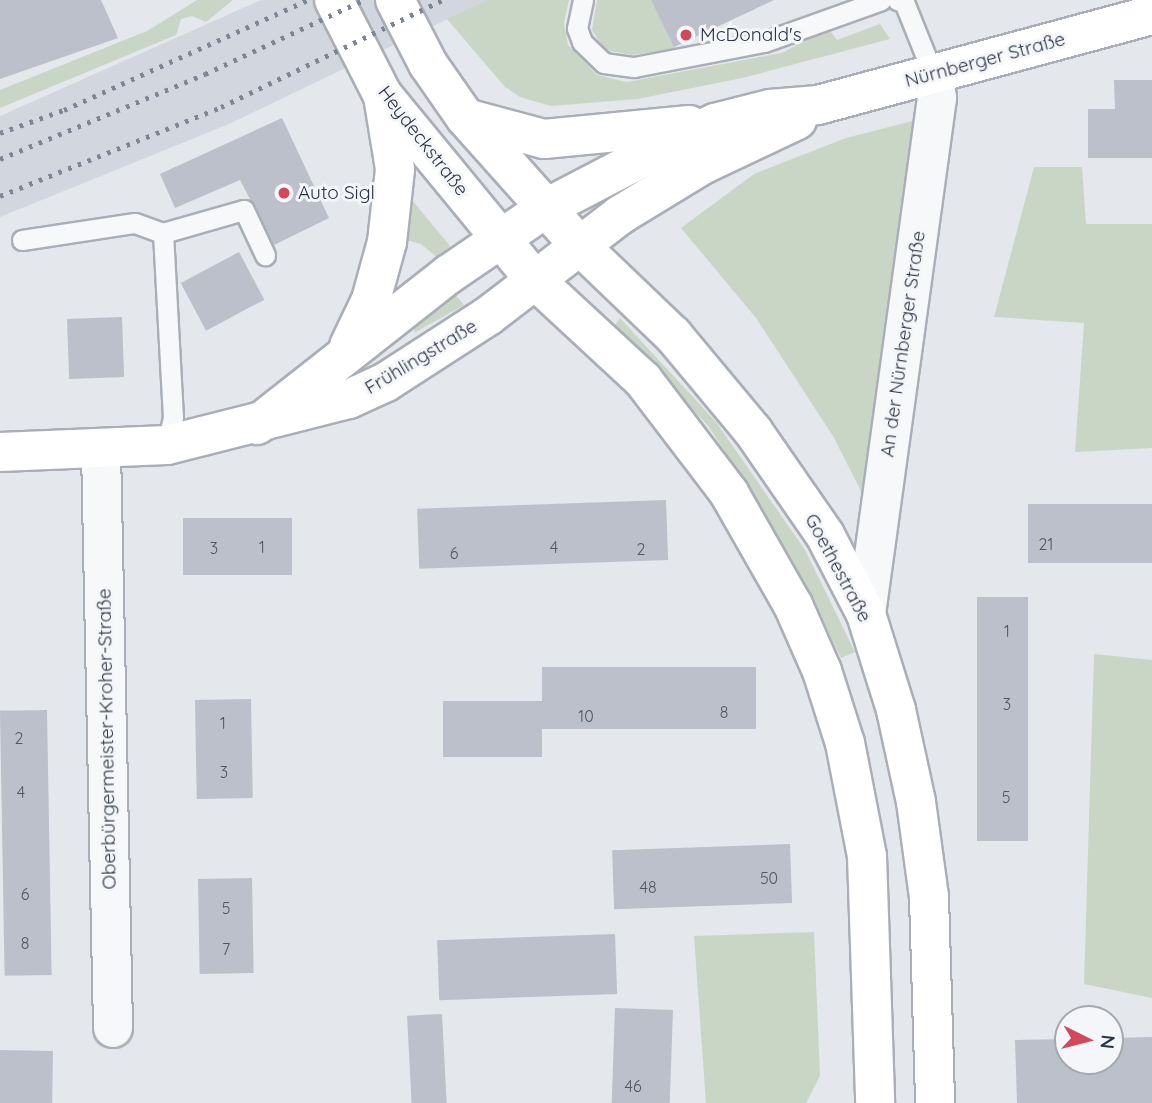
<!DOCTYPE html>
<meta charset="utf-8">
<style>
body{margin:0}
#map{position:relative;width:1152px;height:1103px;overflow:hidden;background:#e4e7ec;font-family:Quicksand,sans-serif}
div>[style]{position:absolute}
.built>*{inset:0;background:#d2d6de}
.green>*{inset:0;background:#c9d6c5}
.building>*{inset:0;background:#bbc0ca;transform-origin:0 0}
.roads{filter:drop-shadow(2px 0 #a9aeb7) drop-shadow(-2px 0 #a9aeb7) drop-shadow(0 2px #a9aeb7) drop-shadow(0 -2px #a9aeb7)}
.lane>*{height:19px;margin:-9.5px;padding:0 9.5px;transform-origin:9.5px;border-radius:9.5px;background:#f7f8fa}
.street>*{height:38px;margin:-19px;padding:0 19px;transform-origin:19px;border-radius:19px;background:#f7f8fa}
.secondary>*{height:38px;margin:-19px;padding:0 19px;transform-origin:19px;border-radius:19px;background:#fff}
.rail>*{height:5px;margin-top:-2.5px;transform-origin:0;background:repeating-linear-gradient(90deg,#7d8696 0 3.5px,transparent 0 10.5px)}
.dots>*{width:19px;height:19px;translate:-50% -50%;box-sizing:border-box;border:4px solid #f4f6f9;border-radius:50%}
span{translate:-50% -50%;white-space:nowrap;text-align:center;line-height:1.15;-webkit-text-stroke:6px #f4f6f9;paint-order:stroke}
.number-label{font-size:16px;color:#4f5766}
.number-label span{-webkit-text-stroke-width:0}
.poi-label{font-size:19px;color:#2b3445}
.left{translate:0 -50%;text-align:left}
.street-label{font-size:19px;color:#2b3445}
.north{position:absolute;left:1054px;top:1005px;width:70px;height:70px;box-sizing:border-box;background:#f4f6f9;border:2px solid #a4a8b1;border-radius:50%;rotate:96deg;font-size:19px;font-weight:700;line-height:28px;text-align:center;color:#2b3445}
.north::after{content:'';display:block;margin:auto;width:24px;height:32px;background:#d1495b;clip-path:polygon(50% 0,100% 100%,50% 72%,0 100%)}
</style>
<div id="map">
<div class="built">
<div style="clip-path:polygon(261px 0,487px 0,229px 124px,0 217px,0 116px)"></div>
</div>
<div class="green">
<div style="clip-path:polygon(197px 0,233px 0,206px 22px,192px 16px,181px 19px,176px 35px,0 108px,0 90px,147px 31px)"></div>
<div style="clip-path:polygon(487px 0,569px 0,564px 23px,568px 45px,597px 75px,627px 82px,782px 53px,828px 28px,837px 40px,880px 24px,890px 39px,742px 78px,638px 99px,551px 106px,520px 97px,505px 87px,447px 19px)"></div>
<div style="clip-path:polygon(597px 0,651px 0,676px 49px,632px 55px,605px 50px,592px 30px)"></div>
<div style="clip-path:polygon(916px 120px,864px 497px,833px 436px,756px 318px,681px 228px,754px 174px,846px 138px)"></div>
<div style="clip-path:polygon(1034px 167px,1082px 167px,1086px 224px,1152px 224px,1152px 448px,1075px 452px,1084px 323px,994px 317px)"></div>
<div style="clip-path:polygon(407px 194px,450px 246px,438px 258px,421px 244px,406px 240px)"></div>
<div style="clip-path:polygon(454px 293px,464px 305px,414px 333px,415px 327px)"></div>
<div style="clip-path:polygon(620px 318px,716px 422px,805px 550px,855px 652px,841px 658px,810px 593px,751px 492px,709px 427px,615px 325px)"></div>
<div style="clip-path:polygon(1094px 654px,1152px 660px,1152px 998px,1084px 984px)"></div>
<div style="clip-path:polygon(814px 932px,820px 1076px,806px 1103px,706px 1103px,694px 936px)"></div>
</div>
<div class="building">
<div style="clip-path:polygon(0 0,101px 0,118px 38px,0 79px)"></div>
<div style="clip-path:polygon(651px 0,774px 0,674px 47px)"></div>
<div style="clip-path:polygon(1114px 80px,1152px 80px,1152px 158px,1088px 158px,1088px 109px,1115px 109px)"></div>
<div style="clip-path:polygon(282px 118px,329px 218px,274px 245px,240px 180px,175px 208px,160px 174px)"></div>
<div style="left:239px;top:252px;width:54px;height:66px;rotate:62deg"></div>
<div style="left:122px;top:317px;width:60px;height:55px;rotate:88deg"></div>
<div style="left:666px;top:500px;width:60px;height:249px;rotate:88deg"></div>
<div style="left:1028px;top:504px;width:124px;height:59px"></div>
<div style="left:183px;top:518px;width:109px;height:57px"></div>
<div style="left:977px;top:597px;width:51px;height:244px"></div>
<div style="clip-path:polygon(542px 667px,756px 667px,756px 729px,542px 729px,542px 757px,443px 757px,443px 701px,542px 701px)"></div>
<div style="left:251px;top:699px;width:99px;height:56px;rotate:89deg"></div>
<div style="left:47px;top:710px;width:265px;height:47px;rotate:89deg"></div>
<div style="left:790px;top:844px;width:59px;height:178px;rotate:88deg"></div>
<div style="left:252px;top:878px;width:95px;height:54px;rotate:89deg"></div>
<div style="left:615px;top:934px;width:60px;height:178px;rotate:88deg"></div>
<div style="left:615px;top:1008px;width:58px;height:95px;rotate:2deg"></div>
<div style="left:442px;top:1014px;width:89px;height:35px;rotate:87deg"></div>
<div style="clip-path:polygon(1152px 1037px,1152px 1103px,1017px 1103px,1015px 1040px,1068px 1039px,1068px 1061px,1110px 1061px,1110px 1038px)"></div>
<div style="left:0;top:1050px;width:53px;height:53px;rotate:1deg"></div>
</div>
<div class="roads">
<div class="lane">
<div style="left:583px;top:0;width:29px;rotate:102deg"></div>
<div style="left:577px;top:28px;width:15px;rotate:70deg"></div>
<div style="left:582px;top:42px;width:30px;rotate:44deg"></div>
<div style="left:604px;top:63px;width:30px;rotate:8deg"></div>
<div style="left:634px;top:67px;width:132px;rotate:-10.9deg"></div>
<div style="left:764px;top:42px;width:124px;rotate:-19.7deg"></div>
<div style="left:897px;top:0;width:7px;rotate:16deg"></div>
<div style="left:904px;top:2px;width:78px;rotate:68.1deg"></div>
<div style="left:163px;top:233px;width:184px;rotate:86.9deg"></div>
<div style="left:173px;top:417px;width:29px;rotate:102deg"></div>
<div style="left:22px;top:240px;width:114px;rotate:-8.6deg"></div>
<div style="left:135px;top:223px;width:30px;rotate:20deg"></div>
<div style="left:163px;top:233px;width:84px;rotate:-15.9deg"></div>
<div style="left:244px;top:210px;width:50px;rotate:65deg"></div>
</div>
<div class="street">
<div style="left:101px;top:450px;width:578px;rotate:88.81deg"></div>
<div style="left:866px;top:614px;width:521px;rotate:-82.17deg"></div>
<div style="left:937px;top:98px;width:24px;rotate:-99deg"></div>
</div>
<div class="secondary">
<div style="left:334px;top:0;width:106px;rotate:62.9deg"></div>
<div style="left:382px;top:94px;width:241px;rotate:50.6deg"></div>
<div style="left:535px;top:280px;width:147px;rotate:42.8deg"></div>
<div style="left:643px;top:380px;width:142px;rotate:52.7deg"></div>
<div style="left:729px;top:493px;width:129px;rotate:60.3deg"></div>
<div style="left:793px;top:605px;width:72px;rotate:66.3deg"></div>
<div style="left:822px;top:671px;width:76px;rotate:72.3deg"></div>
<div style="left:845px;top:743px;width:115px;rotate:79deg"></div>
<div style="left:867px;top:856px;width:247px;rotate:88.1deg"></div>
<div style="left:395px;top:0;width:72px;rotate:62.7deg"></div>
<div style="left:428px;top:64px;width:65px;rotate:55.1deg"></div>
<div style="left:465px;top:117px;width:170px;rotate:48.3deg"></div>
<div style="left:578px;top:244px;width:132px;rotate:43.8deg"></div>
<div style="left:673px;top:335px;width:125px;rotate:50.2deg"></div>
<div style="left:753px;top:431px;width:126px;rotate:55.3deg"></div>
<div style="left:825px;top:535px;width:89px;rotate:62.6deg"></div>
<div style="left:866px;top:614px;width:101px;rotate:72.6deg"></div>
<div style="left:896px;top:710px;width:94px;rotate:77.7deg"></div>
<div style="left:916px;top:802px;width:96px;rotate:82.2deg"></div>
<div style="left:929px;top:897px;width:206px;rotate:88.3deg"></div>
<div style="left:466px;top:118px;width:81px;rotate:15.1deg"></div>
<div style="left:544px;top:139px;width:146px;rotate:-5.5deg"></div>
<div style="left:349px;top:346px;width:51px;rotate:-64.4deg"></div>
<div style="left:371px;top:300px;width:60px;rotate:-74.6deg"></div>
<div style="left:387px;top:242px;width:73px;rotate:-83.7deg"></div>
<div style="left:395px;top:169px;width:74px;rotate:-99.3deg"></div>
<div style="left:257px;top:425px;width:244px;rotate:-38.2deg"></div>
<div style="left:449px;top:274px;width:117px;rotate:-34.2deg"></div>
<div style="left:546px;top:208px;width:143px;rotate:-27.5deg"></div>
<div style="left:673px;top:142px;width:46px;rotate:-24.3deg"></div>
<div style="left:715px;top:123px;width:57px;rotate:-14.3deg"></div>
<div style="left:770px;top:109px;width:48px;rotate:-4.8deg"></div>
<div style="left:818px;top:105px;width:346px;rotate:-15.1deg"></div>
<div style="left:0;top:452px;width:167px;rotate:-2.4deg"></div>
<div style="left:167px;top:445px;width:188px;rotate:-14.2deg"></div>
<div style="left:349px;top:399px;width:41px;rotate:-24.7deg"></div>
<div style="left:386px;top:382px;width:121px;rotate:-32.9deg"></div>
<div style="left:488px;top:316px;width:166px;rotate:-37.4deg"></div>
<div style="left:620px;top:215px;width:98px;rotate:-31.3deg"></div>
<div style="left:704px;top:164px;width:103px;rotate:-25.3deg"></div>
</div>
</div>
<div class="rail">
<div style="left:0;top:133px;width:68px;rotate:-19.8deg"></div>
<div style="left:64px;top:110px;width:268px;rotate:-24.3deg"></div>
<div style="left:0;top:159px;width:222px;rotate:-22.5deg"></div>
<div style="left:205px;top:74px;width:175px;rotate:-25deg"></div>
<div style="left:0;top:196px;width:238px;rotate:-21.9deg"></div>
<div style="left:221px;top:107px;width:246px;rotate:-25.8deg"></div>
</div>
<div class="dots">
<div style="left:686px;top:35px;background:#d1495b"></div>
<div style="left:284px;top:193px;background:#d1495b"></div>
</div>
<div class="number-label">
<span style="left:1046px;top:544px">21</span>
<span style="left:262px;top:547px">1</span>
<span style="left:554px;top:547px">4</span>
<span style="left:214px;top:548px">3</span>
<span style="left:641px;top:549px">2</span>
<span style="left:454px;top:553px">6</span>
<span style="left:1007px;top:631px">1</span>
<span style="left:1007px;top:704px">3</span>
<span style="left:724px;top:712px">8</span>
<span style="left:586px;top:716px">10</span>
<span style="left:223px;top:723px">1</span>
<span style="left:19px;top:738px">2</span>
<span style="left:224px;top:772px">3</span>
<span style="left:21px;top:792px">4</span>
<span style="left:1006px;top:797px">5</span>
<span style="left:769px;top:878px">50</span>
<span style="left:648px;top:887px">48</span>
<span style="left:25px;top:894px">6</span>
<span style="left:226px;top:908px">5</span>
<span style="left:25px;top:943px">8</span>
<span style="left:226px;top:949px">7</span>
<span style="left:633px;top:1086px">46</span>
</div>
<div class="poi-label">
<span class="left" style="left:700px;top:35px">McDonald's</span>
<span class="left" style="left:298px;top:193px">Auto Sigl</span>
</div>
<div class="street-label">
<span style="left:985px;top:60px;rotate:-15deg">Nürnberger Straße</span>
<span style="left:423px;top:141px;rotate:52deg">Heydeckstraße</span>
<span style="left:903px;top:344px;rotate:-82deg">An der Nürnberger Straße</span>
<span style="left:421px;top:357px;rotate:-31deg">Frühlingstraße</span>
<span style="left:838px;top:568px;rotate:62deg">Goethestraße</span>
<span style="left:107px;top:739px;rotate:-91deg">Oberbürgermeister-Kroher-Straße</span>
</div>
<div class="north">N</div>
</div>
